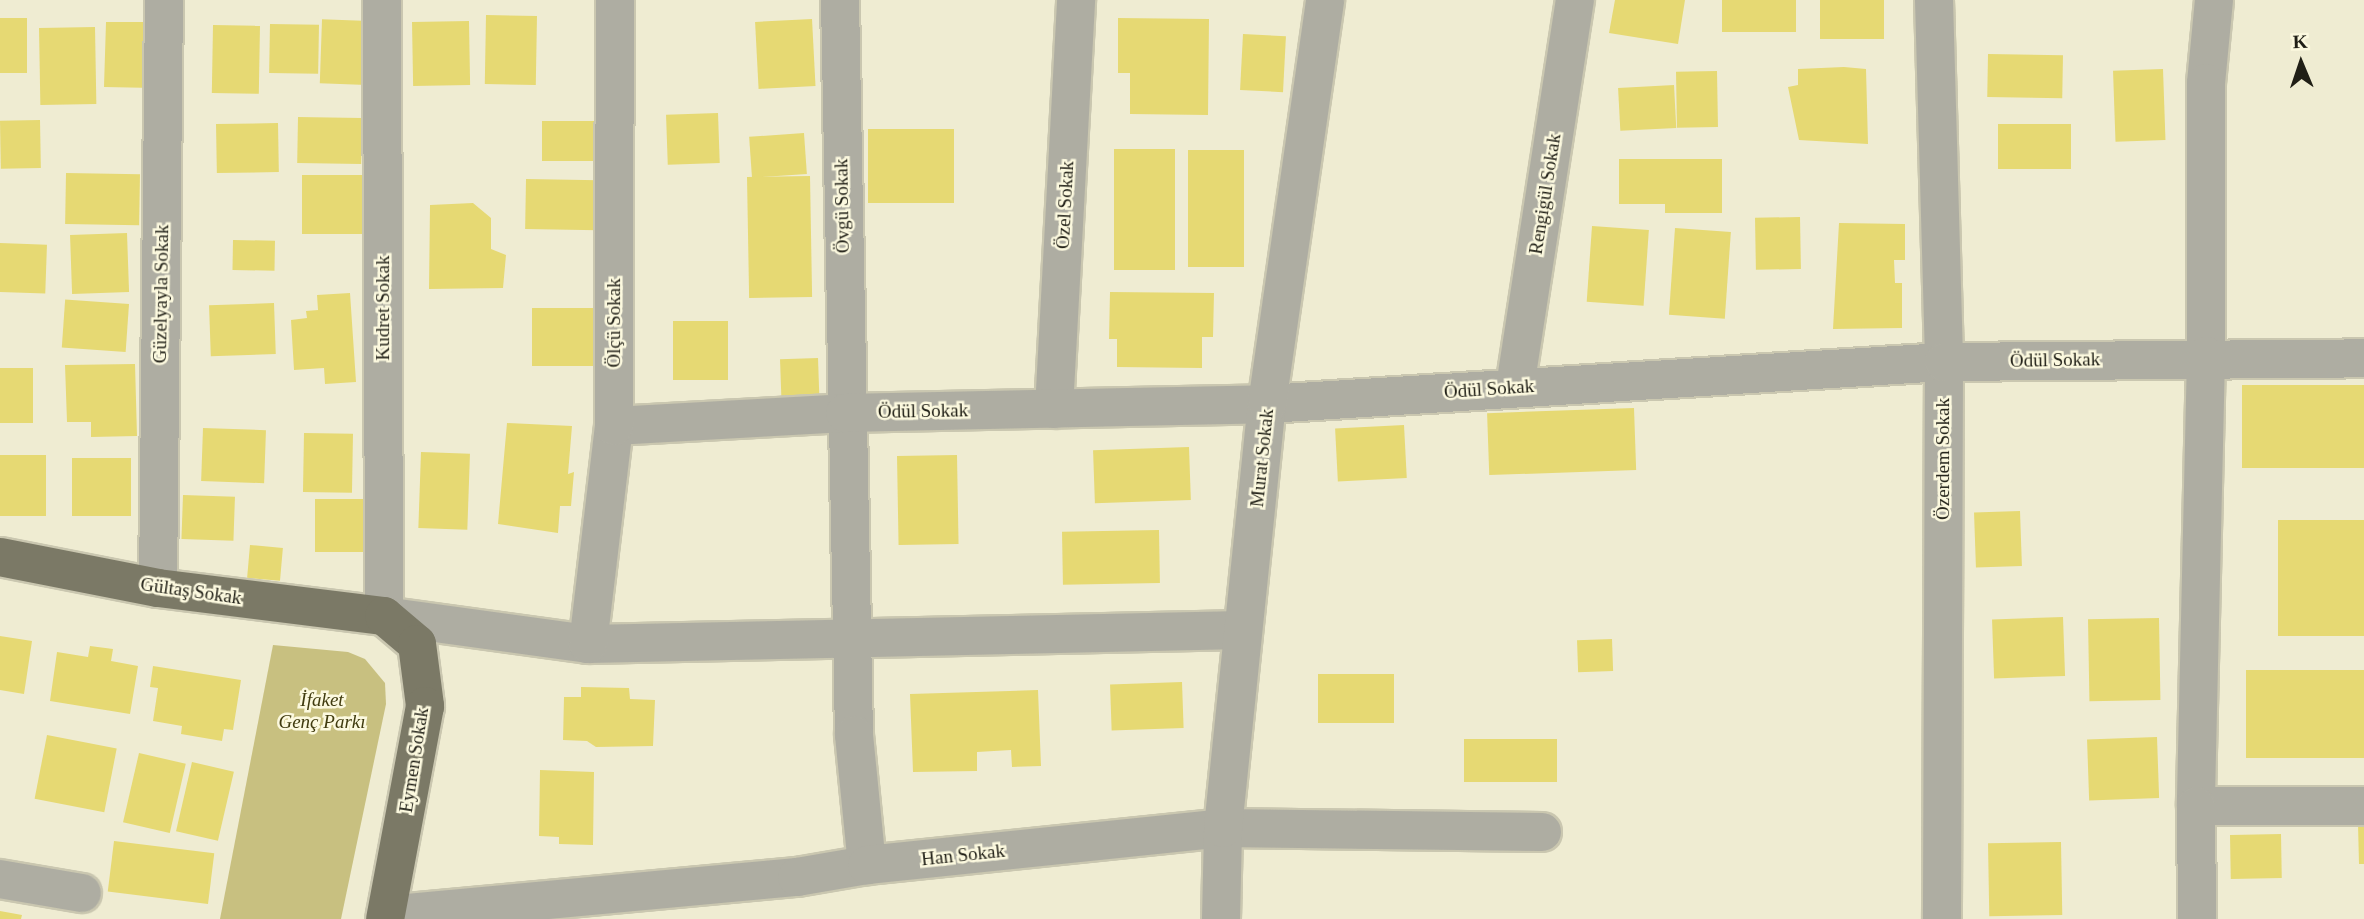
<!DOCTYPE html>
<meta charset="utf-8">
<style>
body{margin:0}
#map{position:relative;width:2364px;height:919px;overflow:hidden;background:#efecd2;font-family:Georgia,serif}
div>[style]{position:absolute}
.green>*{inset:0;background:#c8c080}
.building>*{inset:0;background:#e6d973;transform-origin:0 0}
.roads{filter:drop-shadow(2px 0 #cac7b0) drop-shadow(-2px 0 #cac7b0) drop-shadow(0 2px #cac7b0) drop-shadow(0 -2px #cac7b0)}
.minor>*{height:38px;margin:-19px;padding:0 19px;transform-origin:19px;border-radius:19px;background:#aeada2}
.major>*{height:38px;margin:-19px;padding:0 19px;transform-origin:19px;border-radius:19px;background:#7b7966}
span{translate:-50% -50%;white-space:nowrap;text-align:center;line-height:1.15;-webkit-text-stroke:5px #fcf9df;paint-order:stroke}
.street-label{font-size:19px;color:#201f16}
.park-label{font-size:19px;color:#403b0f;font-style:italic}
.north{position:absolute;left:2266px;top:28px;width:70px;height:70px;-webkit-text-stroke:5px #fcf9df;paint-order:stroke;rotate:358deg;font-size:19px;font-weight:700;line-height:28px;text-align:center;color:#201f16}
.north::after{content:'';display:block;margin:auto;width:24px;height:32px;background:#201f16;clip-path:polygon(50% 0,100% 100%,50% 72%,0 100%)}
</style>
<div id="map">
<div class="green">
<div style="clip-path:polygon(273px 645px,348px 652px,365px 659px,385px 683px,386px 704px,341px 919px,220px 919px)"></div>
</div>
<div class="building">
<div style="clip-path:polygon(1615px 0,1685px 0,1678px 44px,1609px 33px)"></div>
<div style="left:1722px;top:0;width:74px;height:32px"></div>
<div style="left:1820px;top:0;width:64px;height:39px"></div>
<div style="left:486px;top:15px;width:51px;height:69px;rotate:1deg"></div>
<div style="left:0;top:18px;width:27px;height:55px"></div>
<div style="clip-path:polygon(1118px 18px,1209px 19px,1208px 115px,1130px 114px,1130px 73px,1118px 73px)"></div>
<div style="left:812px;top:19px;width:67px;height:57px;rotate:87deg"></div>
<div style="left:369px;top:21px;width:64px;height:47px;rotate:92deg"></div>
<div style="left:469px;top:21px;width:64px;height:57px;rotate:89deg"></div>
<div style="clip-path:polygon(106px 22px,148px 22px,155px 88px,104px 87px)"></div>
<div style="left:270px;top:24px;width:49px;height:49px;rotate:1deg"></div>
<div style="left:213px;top:25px;width:47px;height:68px;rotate:1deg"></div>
<div style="left:95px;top:27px;width:77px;height:56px;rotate:89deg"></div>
<div style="left:1243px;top:34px;width:43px;height:56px;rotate:3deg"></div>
<div style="left:1988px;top:54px;width:75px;height:43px;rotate:1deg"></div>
<div style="clip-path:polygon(1844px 67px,1866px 69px,1868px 144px,1799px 140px,1788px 87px,1798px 85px,1798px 69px)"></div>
<div style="left:2163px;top:69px;width:71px;height:50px;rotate:88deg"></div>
<div style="left:1717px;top:71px;width:56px;height:41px;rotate:89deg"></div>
<div style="left:1674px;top:85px;width:43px;height:56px;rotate:87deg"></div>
<div style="left:718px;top:113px;width:50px;height:52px;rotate:88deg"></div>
<div style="left:298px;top:117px;width:64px;height:46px;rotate:1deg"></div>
<div style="left:40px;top:120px;width:48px;height:40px;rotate:89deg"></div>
<div style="left:542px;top:121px;width:52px;height:40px"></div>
<div style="left:278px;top:123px;width:49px;height:62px;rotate:89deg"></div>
<div style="left:2071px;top:124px;width:45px;height:73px;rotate:90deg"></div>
<div style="left:868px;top:129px;width:86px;height:74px"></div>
<div style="left:804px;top:133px;width:41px;height:55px;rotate:86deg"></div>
<div style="left:1114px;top:149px;width:61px;height:121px"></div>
<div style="left:1188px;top:150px;width:56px;height:117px"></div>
<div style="clip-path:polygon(1619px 159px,1722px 159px,1722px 213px,1665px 213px,1665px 204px,1619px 204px)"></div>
<div style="left:66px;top:173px;width:74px;height:51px;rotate:1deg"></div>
<div style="left:371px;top:175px;width:59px;height:69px;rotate:90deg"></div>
<div style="left:810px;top:176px;width:121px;height:63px;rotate:89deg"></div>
<div style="left:526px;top:179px;width:73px;height:50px;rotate:1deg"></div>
<div style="clip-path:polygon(473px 203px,491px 218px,491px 249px,506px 255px,503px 288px,429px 289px,430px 205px)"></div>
<div style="left:1800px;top:217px;width:52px;height:45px;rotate:89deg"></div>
<div style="clip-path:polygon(1839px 223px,1905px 224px,1905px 260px,1894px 260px,1895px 283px,1902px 283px,1902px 328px,1833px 329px)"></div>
<div style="left:1592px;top:226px;width:57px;height:76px;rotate:4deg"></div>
<div style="left:1675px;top:228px;width:56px;height:87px;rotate:4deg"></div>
<div style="left:127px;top:233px;width:59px;height:57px;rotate:88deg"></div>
<div style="left:233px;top:240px;width:42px;height:30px;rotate:1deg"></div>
<div style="left:0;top:243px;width:47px;height:49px;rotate:2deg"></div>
<div style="clip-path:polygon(1110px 292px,1214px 293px,1213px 337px,1202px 337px,1202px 368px,1117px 367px,1117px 339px,1109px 339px)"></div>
<div style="clip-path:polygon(350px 293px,356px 382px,325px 384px,324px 368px,294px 370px,291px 320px,307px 318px,306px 311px,318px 310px,317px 295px)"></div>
<div style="left:274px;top:303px;width:51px;height:65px;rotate:88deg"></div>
<div style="left:129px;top:304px;width:48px;height:64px;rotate:94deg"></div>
<div style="left:532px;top:308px;width:62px;height:58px"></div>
<div style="left:673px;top:321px;width:55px;height:59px"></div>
<div style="left:818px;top:358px;width:38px;height:38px;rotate:88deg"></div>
<div style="clip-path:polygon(135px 364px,137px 436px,91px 437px,91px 422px,67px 422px,65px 365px)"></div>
<div style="left:0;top:368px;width:33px;height:55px"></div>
<div style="left:2364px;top:385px;width:83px;height:122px;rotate:90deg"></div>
<div style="left:1634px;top:408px;width:62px;height:147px;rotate:88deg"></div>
<div style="clip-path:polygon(507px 423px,572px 426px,568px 474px,574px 472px,571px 506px,560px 506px,558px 533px,498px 524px)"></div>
<div style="left:1404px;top:425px;width:53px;height:69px;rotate:87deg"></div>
<div style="left:203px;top:428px;width:63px;height:53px;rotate:2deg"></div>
<div style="left:304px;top:433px;width:49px;height:59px;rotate:1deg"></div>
<div style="left:1189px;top:447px;width:53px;height:96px;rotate:88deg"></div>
<div style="left:421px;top:452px;width:49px;height:76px;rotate:2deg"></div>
<div style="left:0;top:455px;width:46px;height:61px"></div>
<div style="left:957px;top:455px;width:89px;height:60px;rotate:89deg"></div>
<div style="left:72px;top:458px;width:59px;height:58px"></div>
<div style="left:183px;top:495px;width:52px;height:44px;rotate:2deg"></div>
<div style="left:315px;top:499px;width:51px;height:53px"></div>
<div style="left:2020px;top:511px;width:55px;height:46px;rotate:88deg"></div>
<div style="left:2364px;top:520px;width:116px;height:86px;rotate:90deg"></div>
<div style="left:1159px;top:530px;width:53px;height:97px;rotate:89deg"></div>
<div style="left:250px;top:545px;width:33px;height:33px;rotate:5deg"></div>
<div style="left:2063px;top:617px;width:59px;height:71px;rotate:88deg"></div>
<div style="left:2159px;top:618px;width:82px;height:71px;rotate:89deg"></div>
<div style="clip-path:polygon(0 636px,32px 641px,24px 694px,0 690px)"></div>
<div style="left:1612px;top:639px;width:32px;height:35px;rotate:88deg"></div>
<div style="clip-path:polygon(90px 646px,113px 649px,111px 661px,138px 666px,130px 714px,50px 701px,57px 652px,88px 657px)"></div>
<div style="clip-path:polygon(153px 666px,241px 680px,233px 730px,224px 729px,222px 741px,181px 734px,182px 726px,153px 721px,158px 688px,150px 687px)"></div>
<div style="left:2364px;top:670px;width:88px;height:118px;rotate:90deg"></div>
<div style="left:1394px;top:674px;width:49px;height:76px;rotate:90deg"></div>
<div style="left:1182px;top:682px;width:46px;height:72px;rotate:88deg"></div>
<div style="clip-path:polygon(581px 687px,629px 688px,630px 699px,655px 700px,653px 746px,596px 747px,587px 741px,563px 740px,564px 697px,581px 697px)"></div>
<div style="clip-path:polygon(1038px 690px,1041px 766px,1012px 767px,1011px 750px,977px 752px,977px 771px,913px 772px,910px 694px)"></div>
<div style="left:47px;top:735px;width:71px;height:65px;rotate:11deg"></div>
<div style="left:2157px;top:737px;width:61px;height:70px;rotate:88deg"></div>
<div style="left:1557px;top:739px;width:43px;height:93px;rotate:90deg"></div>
<div style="left:139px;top:753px;width:48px;height:71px;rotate:13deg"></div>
<div style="left:192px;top:762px;width:43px;height:71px;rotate:13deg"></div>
<div style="clip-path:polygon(540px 770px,594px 772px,593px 845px,559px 844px,559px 837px,539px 836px)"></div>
<div style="clip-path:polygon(2358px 824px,2364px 824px,2364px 864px,2359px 864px)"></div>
<div style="left:2281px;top:834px;width:44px;height:51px;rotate:89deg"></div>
<div style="left:114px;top:841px;width:101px;height:51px;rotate:7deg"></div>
<div style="left:2061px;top:842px;width:73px;height:73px;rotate:89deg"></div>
<div style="clip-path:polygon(0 911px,22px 915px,21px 919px,0 919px)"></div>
</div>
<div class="roads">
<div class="minor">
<div style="left:382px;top:0;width:616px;rotate:89.81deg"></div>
<div style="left:384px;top:616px;width:206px;rotate:7.8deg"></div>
<div style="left:588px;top:644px;width:655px;rotate:-1.22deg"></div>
<div style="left:840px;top:0;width:735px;rotate:88.91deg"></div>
<div style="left:854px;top:735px;width:131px;rotate:84.3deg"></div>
<div style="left:1934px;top:0;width:362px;rotate:88.4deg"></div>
<div style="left:1944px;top:362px;width:557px;rotate:90.21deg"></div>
<div style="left:2214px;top:0;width:83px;rotate:95.5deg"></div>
<div style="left:2206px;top:83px;width:273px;rotate:90deg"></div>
<div style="left:2206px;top:356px;width:450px;rotate:91.3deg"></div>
<div style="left:2196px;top:806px;width:168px"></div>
<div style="left:1515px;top:387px;width:392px;rotate:-81.2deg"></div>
<div style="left:1054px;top:409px;width:410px;rotate:-86.9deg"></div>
<div style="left:614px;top:426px;width:231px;rotate:-3.2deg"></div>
<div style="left:845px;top:413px;width:422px;rotate:-1.2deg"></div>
<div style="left:1267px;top:404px;width:678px;rotate:-3.55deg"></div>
<div style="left:1944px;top:362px;width:420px;rotate:-0.5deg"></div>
<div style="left:158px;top:588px;width:588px;rotate:-89.42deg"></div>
<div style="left:588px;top:644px;width:220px;rotate:-83.2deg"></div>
<div style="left:614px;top:426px;width:426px;rotate:-89.9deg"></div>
<div style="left:2196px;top:806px;width:113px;rotate:89.5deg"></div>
<div style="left:0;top:879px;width:83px;rotate:9.7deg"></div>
<div style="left:386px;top:915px;width:413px;rotate:-5.3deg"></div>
<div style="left:797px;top:877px;width:71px;rotate:-9.7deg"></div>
<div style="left:867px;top:865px;width:358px;rotate:-5.9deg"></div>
<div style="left:1223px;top:828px;width:319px;rotate:0.7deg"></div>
<div style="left:1221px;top:919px;width:91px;rotate:-88.7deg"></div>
<div style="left:1223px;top:828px;width:426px;rotate:-84.1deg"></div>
<div style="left:1267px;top:404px;width:408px;rotate:-81.8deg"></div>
</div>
<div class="major">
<div style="left:0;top:557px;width:161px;rotate:11.1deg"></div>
<div style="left:158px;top:588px;width:228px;rotate:7.1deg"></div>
<div style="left:384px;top:616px;width:43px;rotate:40.3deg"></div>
<div style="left:417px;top:644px;width:63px;rotate:82.6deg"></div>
<div style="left:425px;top:706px;width:217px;rotate:100.6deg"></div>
</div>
</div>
<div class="street-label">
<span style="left:1545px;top:194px;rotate:-81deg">Rengigül Sokak</span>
<span style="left:1065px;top:205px;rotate:-87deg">Özel Sokak</span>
<span style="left:842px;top:206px;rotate:-91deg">Övgü Sokak</span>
<span style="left:161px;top:294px;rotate:-89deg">Güzelyayla Sokak</span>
<span style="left:383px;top:308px;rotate:-90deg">Kudret Sokak</span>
<span style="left:614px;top:323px;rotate:-90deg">Ölçü Sokak</span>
<span style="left:2055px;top:360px;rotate:-1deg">Ödül Sokak</span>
<span style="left:1489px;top:389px;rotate:-4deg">Ödül Sokak</span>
<span style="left:923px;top:411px;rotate:-1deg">Ödül Sokak</span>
<span style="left:1262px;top:458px;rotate:-84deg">Murat Sokak</span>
<span style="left:1943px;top:459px;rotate:-90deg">Özerdem Sokak</span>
<span style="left:191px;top:591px;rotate:8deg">Gültaş Sokak</span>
<span style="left:414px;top:760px;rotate:-81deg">Eymen Sokak</span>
<span style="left:963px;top:855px;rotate:-6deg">Han Sokak</span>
</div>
<div class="park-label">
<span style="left:322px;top:711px">İfaket<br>Genç Parkı</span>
</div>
<div class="north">K</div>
</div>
